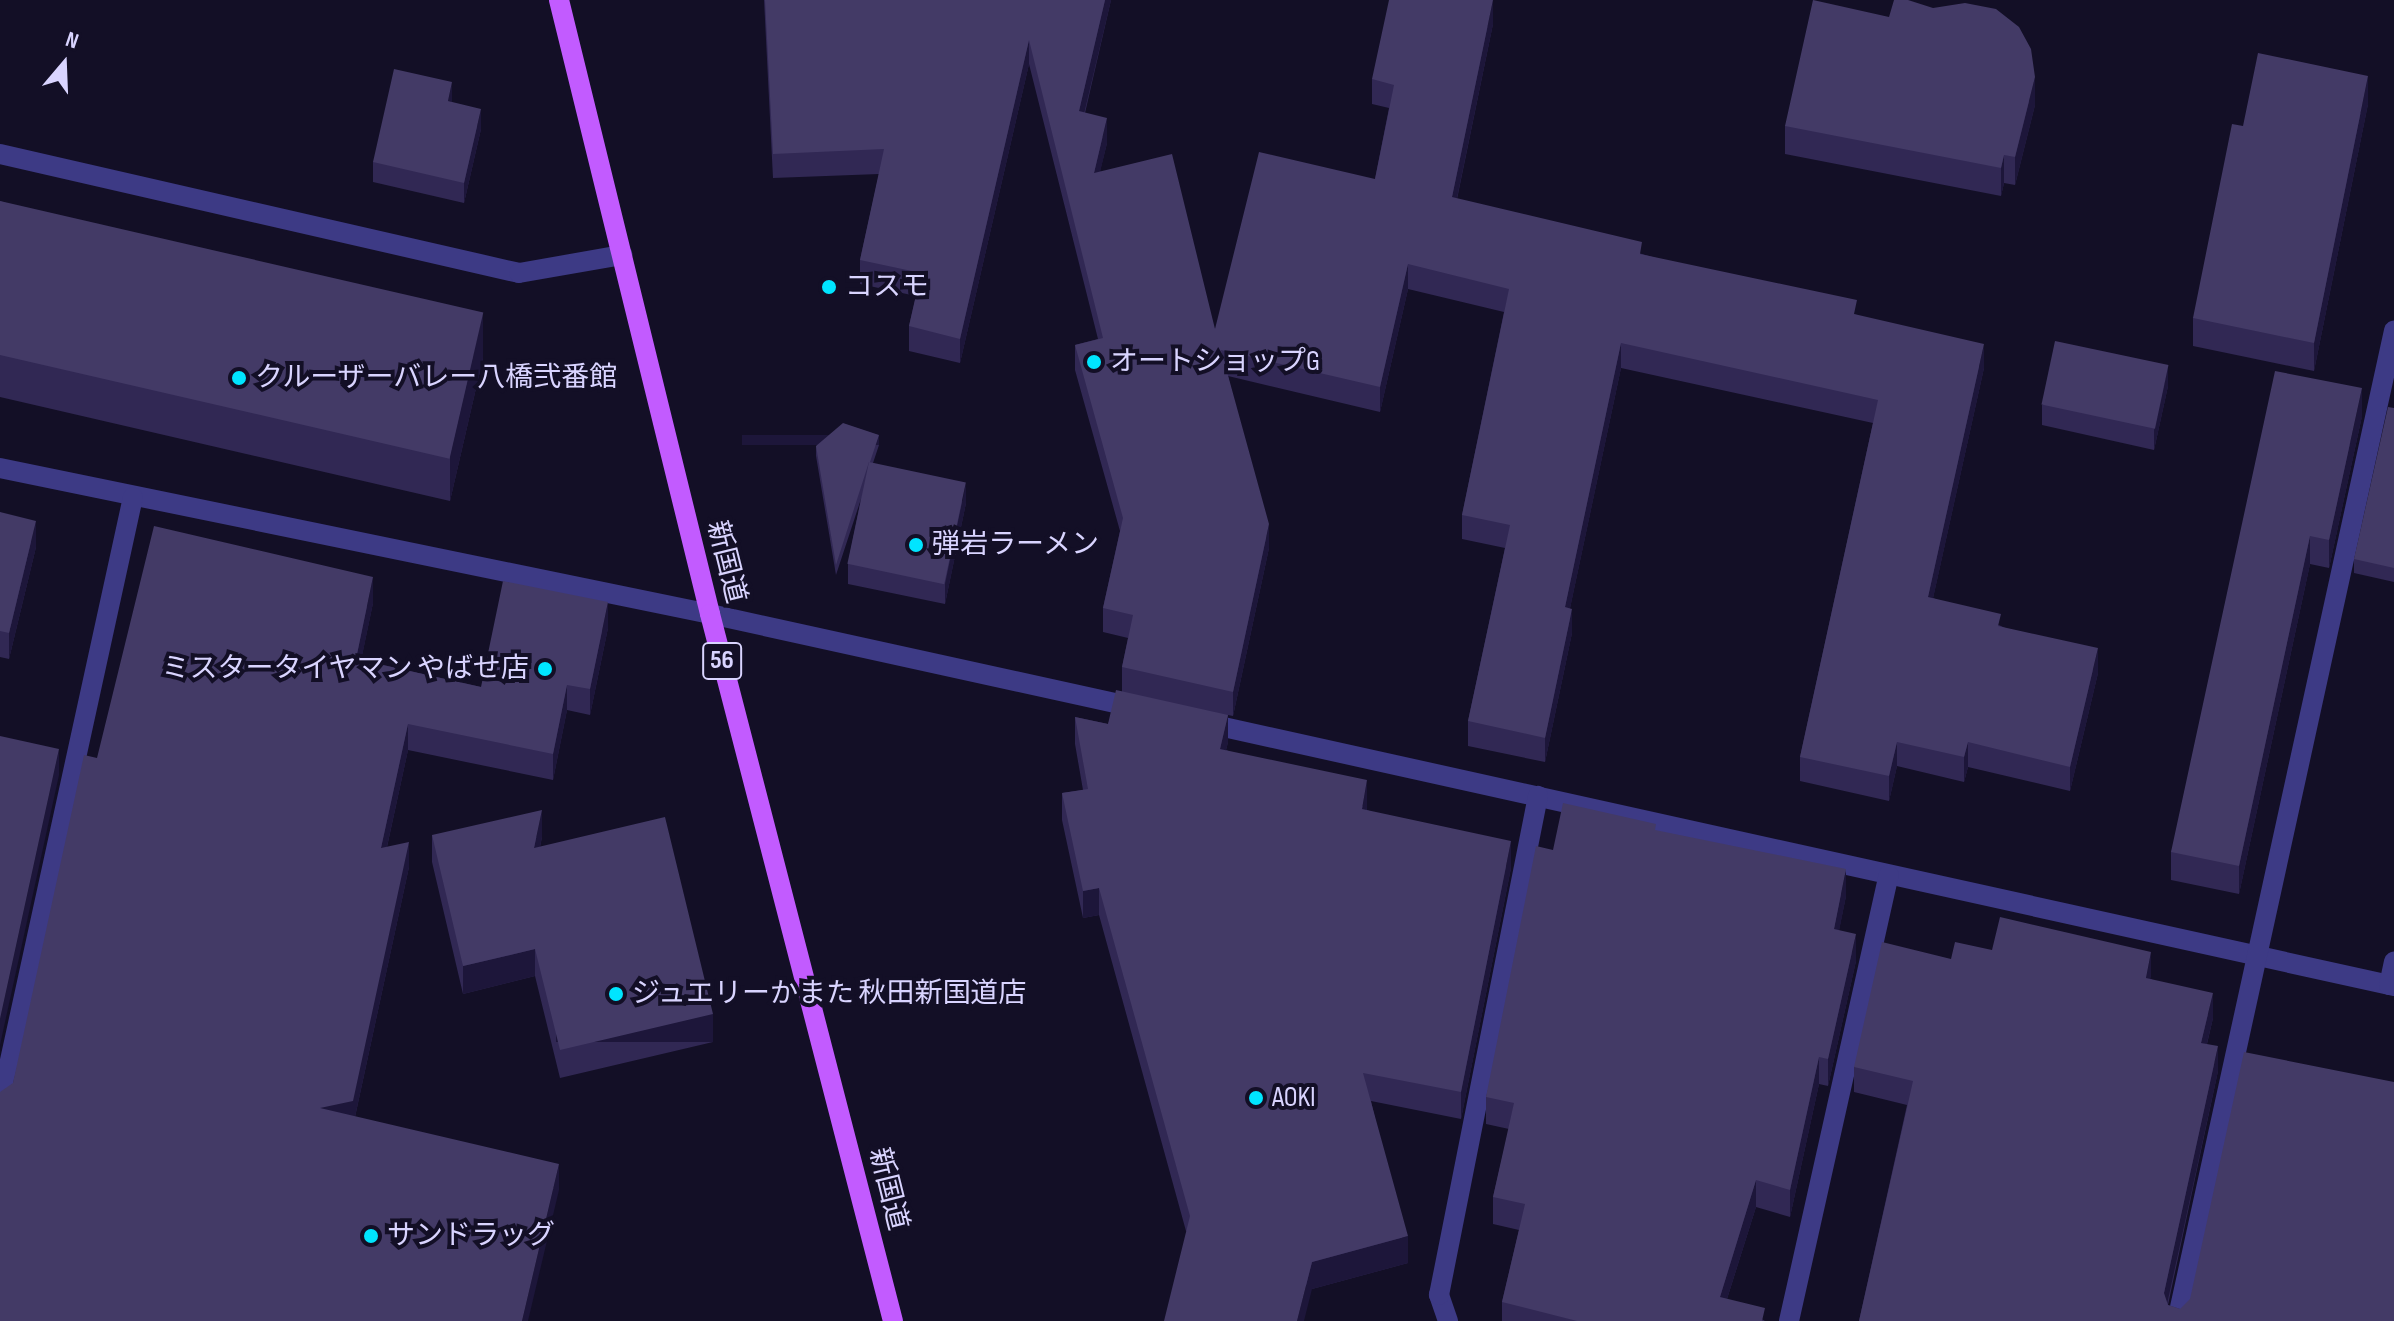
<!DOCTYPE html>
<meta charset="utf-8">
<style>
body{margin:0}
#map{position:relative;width:2394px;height:1321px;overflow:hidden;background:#130f26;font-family:"Sofia Sans Condensed","Noto Sans JP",sans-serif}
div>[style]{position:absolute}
.street>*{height:20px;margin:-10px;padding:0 10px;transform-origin:10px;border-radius:10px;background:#3d3a85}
.primary>*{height:20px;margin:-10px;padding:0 10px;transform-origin:10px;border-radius:10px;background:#c25bff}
.wall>*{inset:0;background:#312854}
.shaded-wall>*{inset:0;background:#1d163a;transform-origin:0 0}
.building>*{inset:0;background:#433a66;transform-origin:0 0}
.dots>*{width:22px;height:22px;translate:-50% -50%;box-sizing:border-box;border:4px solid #130f26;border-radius:50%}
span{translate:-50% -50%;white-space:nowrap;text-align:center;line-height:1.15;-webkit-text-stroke:8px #130f26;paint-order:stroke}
.shield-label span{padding:2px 6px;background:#130f26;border:2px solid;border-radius:6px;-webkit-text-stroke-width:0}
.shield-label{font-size:26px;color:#d9d4ff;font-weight:700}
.poi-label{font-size:28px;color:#d9d4ff}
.left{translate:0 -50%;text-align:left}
.right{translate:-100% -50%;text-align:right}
.street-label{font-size:28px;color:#d9d4ff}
.north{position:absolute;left:24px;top:24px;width:80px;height:80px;-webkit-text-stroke:6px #130f26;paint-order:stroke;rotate:19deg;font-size:22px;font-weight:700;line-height:32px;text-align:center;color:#d9d4ff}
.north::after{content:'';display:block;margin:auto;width:28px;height:36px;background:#d9d4ff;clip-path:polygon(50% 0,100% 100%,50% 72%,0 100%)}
</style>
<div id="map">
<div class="street">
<div style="left:0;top:154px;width:532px;rotate:12.91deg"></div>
<div style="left:519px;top:273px;width:105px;rotate:-9.9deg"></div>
<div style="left:0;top:468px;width:725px;rotate:11.62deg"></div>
<div style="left:710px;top:614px;width:439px;rotate:12.4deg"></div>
<div style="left:1201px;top:722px;width:1222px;rotate:12.48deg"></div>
<div style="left:2389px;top:985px;width:24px;rotate:-78deg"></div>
<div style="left:0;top:1106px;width:623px;rotate:-77.68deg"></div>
<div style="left:1448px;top:1321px;width:28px;rotate:-109deg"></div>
<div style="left:1439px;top:1295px;width:509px;rotate:-78.78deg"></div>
<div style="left:1789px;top:1321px;width:457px;rotate:-77.4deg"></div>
<div style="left:2177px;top:1321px;width:1014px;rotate:-77.64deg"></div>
</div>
<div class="primary">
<div style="left:559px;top:0;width:632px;rotate:76.18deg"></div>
<div style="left:710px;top:614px;width:730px;rotate:75.49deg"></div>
</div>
<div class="wall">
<div style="clip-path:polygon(764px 0,1111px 0,1085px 113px,1107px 143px,1100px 171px,1215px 329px,1375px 179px,1389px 108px,1372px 104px,1372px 79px,1493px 24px,1457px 199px,1642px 254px,1857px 315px,1984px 368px,1933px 598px,2001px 626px,2098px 673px,2070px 791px,1968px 767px,1964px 782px,1897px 766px,1889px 801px,1800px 781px,1800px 757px,1873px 423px,1621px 368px,1570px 608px,1572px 633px,1545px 762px,1468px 746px,1468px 721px,1505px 548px,1462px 539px,1462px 515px,1504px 312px,1408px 289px,1380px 412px,1228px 376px,1269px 548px,1233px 716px,1228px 715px,1228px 742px,1226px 750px,1367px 808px,1367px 810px,1511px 868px,1461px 1119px,1371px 1101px,1408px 1263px,1312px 1289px,1186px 1231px,1099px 915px,1083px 918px,1062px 820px,1062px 793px,1083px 790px,1075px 744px,1075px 717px,1108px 724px,1122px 691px,1122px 667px,1128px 638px,1103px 632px,1103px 608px,1120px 531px,1075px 370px,1075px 345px,1098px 339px,1029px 64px,960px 363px,909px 351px,909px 326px,916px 296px,860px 284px,860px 260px,879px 174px,773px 178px)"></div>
<div style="clip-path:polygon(1889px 17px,2035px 105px,2015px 185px,2004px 183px,2001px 196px,1785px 154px,1785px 126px)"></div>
<div style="clip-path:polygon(452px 102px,481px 129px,464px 203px,373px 182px,373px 162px)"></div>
<div style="clip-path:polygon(2368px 104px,2314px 371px,2193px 346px,2193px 318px)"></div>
<div style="clip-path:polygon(0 201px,483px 358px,450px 501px,0 397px)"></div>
<div style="clip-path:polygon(2168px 386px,2154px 450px,2042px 425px,2042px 405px)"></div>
<div style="clip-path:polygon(2394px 408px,2394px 582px,2354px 573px,2354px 559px)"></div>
<div style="clip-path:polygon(2362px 416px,2329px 568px,2310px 564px,2239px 894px,2171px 880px,2171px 852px)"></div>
<div style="clip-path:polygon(879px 445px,873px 463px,966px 503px,945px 604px,848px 584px,848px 564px,861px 499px,836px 575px,816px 456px,816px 446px)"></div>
<div style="clip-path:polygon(0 512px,36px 547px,9px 659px,0 657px)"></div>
<div style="clip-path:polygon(373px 603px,361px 660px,481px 687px,608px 628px,590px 715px,567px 710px,553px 780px,408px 750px,387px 847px,409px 867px,355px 1117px,559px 1190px,13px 1083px,97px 758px)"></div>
<div style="clip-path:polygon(1656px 831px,1846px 896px,1839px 930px,1856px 961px,1828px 1086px,1819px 1084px,1790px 1217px,1756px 1207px,1727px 1299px,1765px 1321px,1502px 1321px,1502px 1302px,1519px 1230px,1493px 1224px,1493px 1197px,1509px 1129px,1486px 1124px,1486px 1097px,1553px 850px)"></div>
<div style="clip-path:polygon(432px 835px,542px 837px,540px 847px,713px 1042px,560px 1078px,535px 976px,463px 994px,432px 862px)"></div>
<div style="clip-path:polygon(1992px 950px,2151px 979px,2213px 1018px,2207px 1044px,2218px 1071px,2168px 1305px,2180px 1309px,2394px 1321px,1859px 1321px,1907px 1105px,1854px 1092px,1854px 1067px,1951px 959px)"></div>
</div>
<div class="shaded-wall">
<div style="clip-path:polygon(1105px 0,1111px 0,1079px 135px,1079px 111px)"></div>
<div style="clip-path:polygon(1493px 0,1493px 24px,1452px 222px,1452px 197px)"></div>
<div style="clip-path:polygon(1029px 40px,1029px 64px,960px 363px,960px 339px)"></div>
<div style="clip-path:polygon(2368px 76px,2368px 104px,2314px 371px,2314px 343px)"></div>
<div style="clip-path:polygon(2035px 77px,2035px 105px,2015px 185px,2015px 157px)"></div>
<div style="clip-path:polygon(452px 82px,452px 102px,448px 101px)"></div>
<div style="clip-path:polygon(481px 109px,481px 129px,464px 203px,464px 183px)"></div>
<div style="clip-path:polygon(1107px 118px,1107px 143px,1094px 197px,1094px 173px)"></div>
<div style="clip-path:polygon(2004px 155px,2004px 183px,2001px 196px,2001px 168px)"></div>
<div style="clip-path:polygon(1408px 264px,1408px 289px,1380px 412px,1380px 387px)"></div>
<div style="clip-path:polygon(483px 312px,483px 358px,450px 501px,450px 455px)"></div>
<div style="clip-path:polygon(1621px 343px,1621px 368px,1565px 632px,1565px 607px)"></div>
<div style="clip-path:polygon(1984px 344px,1984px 368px,1928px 621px,1928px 597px)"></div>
<div style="clip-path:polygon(2168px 366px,2168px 386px,2154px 450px,2154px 430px)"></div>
<div style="clip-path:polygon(2362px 388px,2362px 416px,2329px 568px,2329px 540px)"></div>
<div style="left:879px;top:435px;width:10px;height:137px;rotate:90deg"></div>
<div style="clip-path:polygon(966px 483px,966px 503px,945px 604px,945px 584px)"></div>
<div style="clip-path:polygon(36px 521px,36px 547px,9px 659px,9px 633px)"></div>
<div style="clip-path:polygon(1269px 524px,1269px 548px,1233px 716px,1233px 692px)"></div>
<div style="clip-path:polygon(2310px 536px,2310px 564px,2239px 894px,2239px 866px)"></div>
<div style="clip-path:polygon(373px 577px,373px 603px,356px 685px,356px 659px)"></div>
<div style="clip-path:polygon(608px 602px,608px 628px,590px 715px,590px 689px)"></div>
<div style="clip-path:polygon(1572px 609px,1572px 633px,1545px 762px,1545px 738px)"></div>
<div style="clip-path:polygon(2098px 648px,2098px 673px,2070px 791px,2070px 767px)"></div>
<div style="clip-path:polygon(567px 685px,567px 710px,553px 780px,553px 754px)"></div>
<div style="clip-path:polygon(1228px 715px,1228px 742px,1220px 776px,1220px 749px)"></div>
<div style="clip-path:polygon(408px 724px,408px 750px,381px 874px,381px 848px)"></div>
<div style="clip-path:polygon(1897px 742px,1897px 766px,1889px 801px,1889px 776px)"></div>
<div style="clip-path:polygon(1968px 742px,1968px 767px,1964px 782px,1964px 757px)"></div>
<div style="clip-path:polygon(59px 749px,59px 775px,0 1045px,0 1019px)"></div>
<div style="clip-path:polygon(1367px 780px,1367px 808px,1362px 836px,1362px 809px)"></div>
<div style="clip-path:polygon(542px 810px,542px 837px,534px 876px,534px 848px)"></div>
<div style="clip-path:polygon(1511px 841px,1511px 868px,1461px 1119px,1461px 1092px)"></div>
<div style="clip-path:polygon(409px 842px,409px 867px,353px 1126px,320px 1108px)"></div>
<div style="clip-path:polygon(1846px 869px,1846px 896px,1834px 956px,1834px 929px)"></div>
<div style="clip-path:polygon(1099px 888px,1099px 915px,1083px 918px,1083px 891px)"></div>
<div style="clip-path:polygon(1856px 934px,1856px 961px,1828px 1086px,1828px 1059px)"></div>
<div style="clip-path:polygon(535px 949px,535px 976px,463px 994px,463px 966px)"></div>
<div style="clip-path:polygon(2151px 952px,2151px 977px,2146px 1002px,2146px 978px)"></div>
<div style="clip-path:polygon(2213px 993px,2213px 1018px,2201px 1068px,2201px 1043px)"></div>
<div style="left:713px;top:1014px;width:28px;height:157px;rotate:90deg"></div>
<div style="clip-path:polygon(2218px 1046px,2218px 1071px,2164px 1318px,2164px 1293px)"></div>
<div style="clip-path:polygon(1819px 1057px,1819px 1084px,1790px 1217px,1790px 1190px)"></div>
<div style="clip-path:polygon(559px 1164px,559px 1190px,528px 1321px,522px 1321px)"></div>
<div style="clip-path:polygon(1756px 1180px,1756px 1207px,1720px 1321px,1720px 1297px)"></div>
<div style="clip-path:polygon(1408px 1236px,1408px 1263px,1312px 1289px,1304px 1321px,1297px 1321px,1312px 1262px)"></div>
</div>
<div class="building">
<div style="clip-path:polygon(765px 0,1105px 0,1079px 111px,1107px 118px,1094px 173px,1172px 154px,1215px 329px,1259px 152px,1375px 179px,1394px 85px,1372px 79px,1389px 0,1493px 0,1452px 197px,1642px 242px,1640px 254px,1857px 300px,1854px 314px,1984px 344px,1928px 597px,2001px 614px,1998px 626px,2098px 648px,2070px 767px,1968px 742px,1964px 757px,1897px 742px,1889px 776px,1800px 757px,1878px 400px,1621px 343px,1565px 607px,1572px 609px,1545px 738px,1468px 721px,1510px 525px,1462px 515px,1509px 289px,1408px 264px,1380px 387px,1221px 350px,1269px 524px,1233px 692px,1122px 667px,1133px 615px,1103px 608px,1123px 518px,1075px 345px,1103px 338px,1029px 40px,960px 339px,909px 326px,921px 273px,860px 260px,884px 149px,773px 154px)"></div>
<div style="clip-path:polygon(1813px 0,1889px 17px,1894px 0,1908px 0,1933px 8px,1965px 3px,1996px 9px,2019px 27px,2031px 49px,2035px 77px,2015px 157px,2004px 155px,2001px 168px,1785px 126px)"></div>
<div style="clip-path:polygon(2258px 53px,2368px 76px,2314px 343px,2193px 318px,2232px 124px,2243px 126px)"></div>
<div style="clip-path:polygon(394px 69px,452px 82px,448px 101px,481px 109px,464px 183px,373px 162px)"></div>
<div style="left:0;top:201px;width:496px;height:150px;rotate:13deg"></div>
<div style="left:2055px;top:341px;width:116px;height:65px;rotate:12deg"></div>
<div style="clip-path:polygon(2275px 371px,2362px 388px,2329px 540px,2310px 536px,2239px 866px,2171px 852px)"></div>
<div style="clip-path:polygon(2388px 407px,2394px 408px,2394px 568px,2354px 559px)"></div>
<div style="clip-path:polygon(843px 423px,879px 435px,870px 462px,869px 462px,836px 565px,816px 446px)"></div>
<div style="left:869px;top:462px;width:99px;height:104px;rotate:12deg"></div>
<div style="clip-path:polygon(0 512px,36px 521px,9px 633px,0 631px)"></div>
<div style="clip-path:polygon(154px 526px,373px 577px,356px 659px,481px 687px,503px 581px,608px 602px,590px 689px,567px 685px,553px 754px,408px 724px,381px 848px,409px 842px,353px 1101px,320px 1108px,559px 1164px,522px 1321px,0 1321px,0 1092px,13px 1083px,84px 755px,97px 758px)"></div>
<div style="clip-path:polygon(1116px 690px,1228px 715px,1220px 749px,1367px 780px,1362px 809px,1511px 841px,1461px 1092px,1363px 1073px,1408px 1236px,1312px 1262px,1297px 1321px,1164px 1321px,1190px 1216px,1099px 888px,1083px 891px,1062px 793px,1088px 789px,1075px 717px,1108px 724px)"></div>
<div style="clip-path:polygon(0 736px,59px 749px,0 1019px)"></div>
<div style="clip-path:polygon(1563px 803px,1656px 824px,1655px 830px,1846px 869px,1834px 929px,1856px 934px,1828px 1059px,1819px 1057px,1790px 1190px,1756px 1180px,1720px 1297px,1765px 1308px,1762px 1321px,1577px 1321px,1502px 1302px,1525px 1204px,1493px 1197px,1514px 1103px,1486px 1097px,1536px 846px,1553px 850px)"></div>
<div style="clip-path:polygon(542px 810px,534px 848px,665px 817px,713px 1014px,560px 1050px,535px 949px,463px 966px,432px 835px)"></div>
<div style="clip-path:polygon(2000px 917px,2151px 952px,2146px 978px,2213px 993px,2201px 1043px,2218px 1046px,2164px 1293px,2168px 1305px,2180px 1309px,2190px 1299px,2244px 1052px,2394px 1082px,2394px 1321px,1859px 1321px,1913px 1081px,1854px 1067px,1882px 942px,1951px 959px,1955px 942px,1992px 950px)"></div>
</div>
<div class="dots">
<div style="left:829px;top:287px;background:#00e5ff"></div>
<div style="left:1094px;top:362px;background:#00e5ff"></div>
<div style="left:239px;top:378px;background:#00e5ff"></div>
<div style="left:916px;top:545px;background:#00e5ff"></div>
<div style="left:545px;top:669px;background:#00e5ff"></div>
<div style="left:616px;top:994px;background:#00e5ff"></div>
<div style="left:1256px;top:1098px;background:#00e5ff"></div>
<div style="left:371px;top:1236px;background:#00e5ff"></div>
</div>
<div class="shield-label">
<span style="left:722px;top:661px">56</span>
</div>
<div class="poi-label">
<span class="left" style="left:845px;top:287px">コスモ</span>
<span class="left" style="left:1110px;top:362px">オートショップG</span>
<span class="left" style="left:255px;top:378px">クルーザーバレー八橋弐番館</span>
<span class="left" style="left:932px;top:545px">弾岩ラーメン</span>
<span class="right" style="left:529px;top:669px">ミスタータイヤマン やばせ店</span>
<span class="left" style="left:632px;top:994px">ジュエリーかまた 秋田新国道店</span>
<span class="left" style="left:1272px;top:1098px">AOKI</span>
<span class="left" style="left:387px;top:1236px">サンドラッグ</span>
</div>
<div class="street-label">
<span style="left:726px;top:562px;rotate:76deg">新国道</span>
<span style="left:888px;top:1189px;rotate:76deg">新国道</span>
</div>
<div class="north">N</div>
</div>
